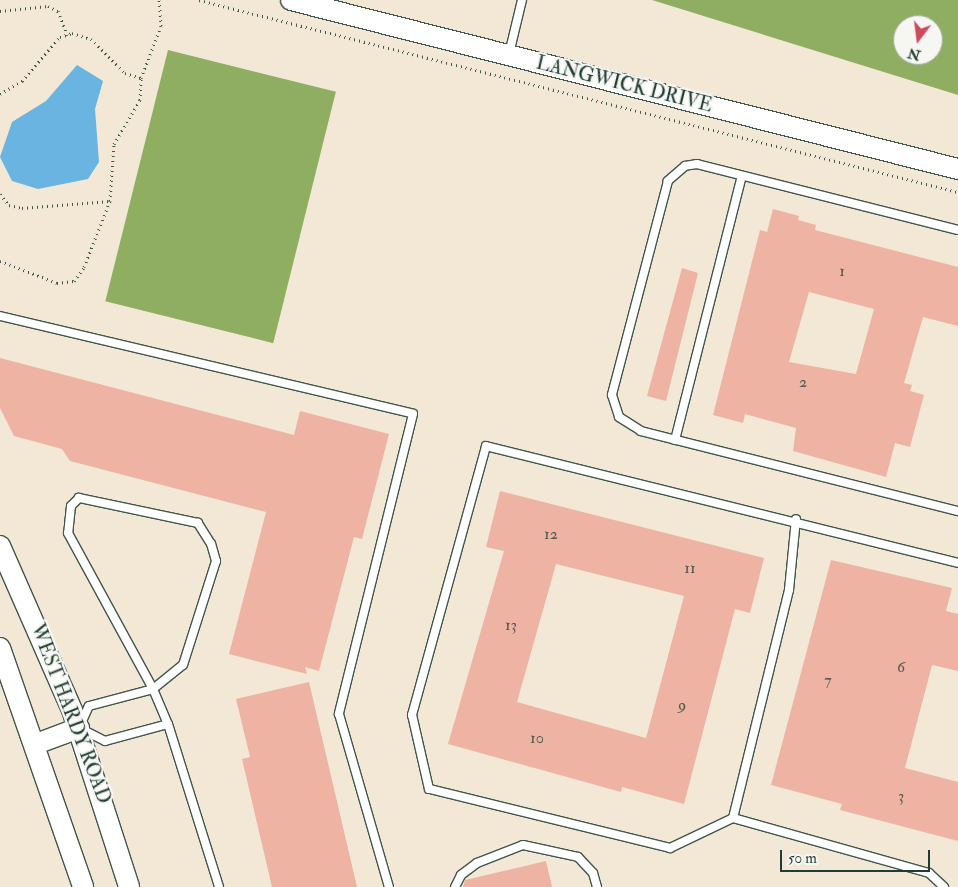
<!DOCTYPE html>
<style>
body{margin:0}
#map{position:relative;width:958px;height:887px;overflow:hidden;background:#f2e8d5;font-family:"IM FELL Double Pica",serif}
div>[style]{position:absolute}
.forest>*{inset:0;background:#90ae61;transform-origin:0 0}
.water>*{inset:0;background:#69b4e1}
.building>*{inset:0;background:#eeb3a2}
.path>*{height:3px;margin-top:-1.5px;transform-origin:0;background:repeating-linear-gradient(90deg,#3f574c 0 1px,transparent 0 5px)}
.roads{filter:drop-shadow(1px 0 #3f574c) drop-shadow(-1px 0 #3f574c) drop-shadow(0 1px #3f574c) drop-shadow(0 -1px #3f574c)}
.service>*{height:8px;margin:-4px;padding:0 4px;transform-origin:4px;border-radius:4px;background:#fff}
.tertiary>*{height:20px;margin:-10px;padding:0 10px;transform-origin:10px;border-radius:10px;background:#fff}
span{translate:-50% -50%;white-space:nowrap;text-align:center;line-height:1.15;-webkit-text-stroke:4.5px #f6f6f2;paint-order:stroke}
.number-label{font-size:16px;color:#535a50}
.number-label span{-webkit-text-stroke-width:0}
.street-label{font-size:19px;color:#1f3d34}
.north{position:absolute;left:893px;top:15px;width:50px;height:50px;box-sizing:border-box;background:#f6f6f2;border:1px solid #a0aca6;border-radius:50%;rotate:195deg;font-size:14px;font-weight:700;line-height:20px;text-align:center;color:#1f3d34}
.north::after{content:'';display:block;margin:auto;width:18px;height:22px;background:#d1495b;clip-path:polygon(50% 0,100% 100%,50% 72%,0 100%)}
.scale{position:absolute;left:780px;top:850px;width:150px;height:22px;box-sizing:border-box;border:2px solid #1f3d34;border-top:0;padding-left:6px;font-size:15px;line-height:18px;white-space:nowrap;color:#1f3d34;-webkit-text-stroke:4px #f6f6f2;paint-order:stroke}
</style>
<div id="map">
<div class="forest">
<div style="clip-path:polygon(evenodd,652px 0,958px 0,958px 95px,652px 0,903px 25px,933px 25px,933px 55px,903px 55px,903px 25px)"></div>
<div style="left:168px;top:50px;width:173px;height:259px;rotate:14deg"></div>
</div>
<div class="water">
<div style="clip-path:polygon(77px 65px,103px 81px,95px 109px,99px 162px,88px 179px,38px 189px,12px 181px,0 157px,12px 122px,46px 101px)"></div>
</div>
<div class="building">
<div style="clip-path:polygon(evenodd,773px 209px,799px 216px,798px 220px,816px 225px,815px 230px,958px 267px,958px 326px,923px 317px,904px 383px,912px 385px,910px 391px,924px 395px,910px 447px,895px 443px,886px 477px,793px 451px,796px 428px,745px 414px,743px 423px,713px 415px,760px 230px,767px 232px,773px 209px,809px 292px,874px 309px,856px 374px,789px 362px,809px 292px)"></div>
<div style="clip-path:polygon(682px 268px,698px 273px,666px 401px,647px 396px)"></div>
<div style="clip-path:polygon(0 358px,294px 435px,300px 411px,389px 434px,362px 539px,354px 537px,319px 671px,305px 667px,307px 674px,229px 654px,266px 512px,70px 461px,62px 449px,14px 436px,0 408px)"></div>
<div style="clip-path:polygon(evenodd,500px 491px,764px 558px,750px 613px,735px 609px,684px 804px,622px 787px,621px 792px,448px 744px,504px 551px,486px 547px,500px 491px,556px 564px,684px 596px,646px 738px,517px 702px,556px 564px)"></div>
<div style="clip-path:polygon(831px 560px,952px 588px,946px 611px,958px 614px,958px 671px,932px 665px,905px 768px,958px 782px,958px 841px,840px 810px,842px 804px,771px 785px)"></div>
<div style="clip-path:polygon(309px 682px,357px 887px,272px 887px,242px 759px,250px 757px,236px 699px)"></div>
<div style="clip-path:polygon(546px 861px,552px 887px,463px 887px,465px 880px)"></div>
</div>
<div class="path">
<div style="left:199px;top:0;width:783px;rotate:14.2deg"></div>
<div style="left:0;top:11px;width:48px;rotate:-5.9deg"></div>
<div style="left:48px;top:6px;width:11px;rotate:27deg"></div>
<div style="left:58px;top:11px;width:26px;rotate:69deg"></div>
<div style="left:0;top:94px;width:26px;rotate:-31deg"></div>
<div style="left:22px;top:81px;width:58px;rotate:-49.2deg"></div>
<div style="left:60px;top:37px;width:13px;rotate:-18deg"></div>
<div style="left:72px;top:33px;width:20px;rotate:18deg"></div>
<div style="left:91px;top:39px;width:48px;rotate:45deg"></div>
<div style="left:125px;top:73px;width:17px;rotate:17deg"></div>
<div style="left:0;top:194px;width:14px;rotate:51deg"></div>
<div style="left:9px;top:205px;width:13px;rotate:13deg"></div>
<div style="left:22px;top:208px;width:88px;rotate:-4.5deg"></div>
<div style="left:0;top:261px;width:61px;rotate:21.1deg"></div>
<div style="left:57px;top:283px;width:17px;rotate:-7deg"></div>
<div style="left:74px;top:281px;width:17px;rotate:-54deg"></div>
<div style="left:84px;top:267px;width:71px;rotate:-68.5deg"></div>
<div style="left:110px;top:201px;width:57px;rotate:-86deg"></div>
<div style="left:114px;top:144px;width:51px;rotate:-59.4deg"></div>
<div style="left:140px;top:100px;width:22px;rotate:-87deg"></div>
<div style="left:141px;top:78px;width:56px;rotate:-69deg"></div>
<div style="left:161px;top:26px;width:26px;rotate:-94deg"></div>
</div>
<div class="roads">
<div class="service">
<div style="left:509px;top:54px;width:56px;rotate:-76.5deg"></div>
<div style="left:958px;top:230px;width:269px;rotate:-165.8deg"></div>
<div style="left:697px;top:164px;width:12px;rotate:171deg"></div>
<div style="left:685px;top:166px;width:23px;rotate:139deg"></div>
<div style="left:668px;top:181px;width:221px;rotate:104.7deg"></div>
<div style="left:612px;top:395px;width:23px;rotate:72deg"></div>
<div style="left:619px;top:417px;width:26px;rotate:32deg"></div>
<div style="left:641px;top:431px;width:327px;rotate:14.2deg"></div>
<div style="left:0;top:316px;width:424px;rotate:13.3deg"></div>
<div style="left:413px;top:414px;width:309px;rotate:103.9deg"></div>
<div style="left:339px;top:714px;width:180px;rotate:73.9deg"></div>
<div style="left:675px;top:440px;width:272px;rotate:-75.8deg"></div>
<div style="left:168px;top:724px;width:65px;rotate:164.9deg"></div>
<div style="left:105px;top:741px;width:29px;rotate:-153deg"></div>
<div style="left:79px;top:728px;width:24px;rotate:-66deg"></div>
<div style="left:89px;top:706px;width:66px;rotate:-14.9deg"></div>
<div style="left:153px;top:689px;width:38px;rotate:-39deg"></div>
<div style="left:183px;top:665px;width:109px;rotate:-72.4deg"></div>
<div style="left:216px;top:561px;width:18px;rotate:-106deg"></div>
<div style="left:211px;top:544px;width:25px;rotate:-122deg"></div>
<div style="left:198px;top:523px;width:122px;rotate:-168.1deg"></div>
<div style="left:79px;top:498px;width:11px;rotate:135deg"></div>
<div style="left:71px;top:506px;width:27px;rotate:96deg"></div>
<div style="left:68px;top:533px;width:178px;rotate:61.4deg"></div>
<div style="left:153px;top:689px;width:38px;rotate:67deg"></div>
<div style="left:168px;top:724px;width:171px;rotate:72.6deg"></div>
<div style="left:733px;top:818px;width:235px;rotate:-76.2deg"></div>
<div style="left:789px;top:590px;width:71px;rotate:-84.4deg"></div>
<div style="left:455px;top:887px;width:13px;rotate:-63deg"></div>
<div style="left:461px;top:875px;width:20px;rotate:-37deg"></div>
<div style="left:477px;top:863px;width:49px;rotate:-21.4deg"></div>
<div style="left:523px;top:845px;width:56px;rotate:12.3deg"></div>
<div style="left:578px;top:857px;width:22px;rotate:47deg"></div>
<div style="left:593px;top:873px;width:15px;rotate:74deg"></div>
<div style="left:944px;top:887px;width:21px;rotate:-137deg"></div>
<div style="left:929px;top:873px;width:204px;rotate:-164.3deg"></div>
<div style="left:733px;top:818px;width:70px;rotate:154.5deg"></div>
<div style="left:670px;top:848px;width:248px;rotate:-166.2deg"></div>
<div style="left:429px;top:789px;width:76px;rotate:-102.9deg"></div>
<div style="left:412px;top:715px;width:279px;rotate:-74.6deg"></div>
<div style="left:486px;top:446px;width:486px;rotate:13.9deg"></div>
</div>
<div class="tertiary">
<div style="left:291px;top:0;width:688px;rotate:14.22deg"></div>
<div style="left:0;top:546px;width:179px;rotate:66.3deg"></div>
<div style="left:72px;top:710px;width:186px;rotate:72.1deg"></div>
<div style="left:0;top:648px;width:253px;rotate:70.8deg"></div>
<div style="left:36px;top:744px;width:46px;rotate:-20.4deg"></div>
</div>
</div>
<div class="number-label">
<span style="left:842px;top:271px">1</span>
<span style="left:803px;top:382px">2</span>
<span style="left:551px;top:534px">12</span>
<span style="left:690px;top:568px">11</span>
<span style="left:511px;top:625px">13</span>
<span style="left:901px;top:667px">6</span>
<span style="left:828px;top:680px">7</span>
<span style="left:682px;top:705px">9</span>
<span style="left:537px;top:738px">10</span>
<span style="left:901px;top:796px">3</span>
</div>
<div class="street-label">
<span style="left:624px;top:85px;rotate:14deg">LANGWICK DRIVE</span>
<span style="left:70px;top:714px;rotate:69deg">WEST HARDY ROAD</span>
</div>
<div class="north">N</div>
<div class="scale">50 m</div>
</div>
